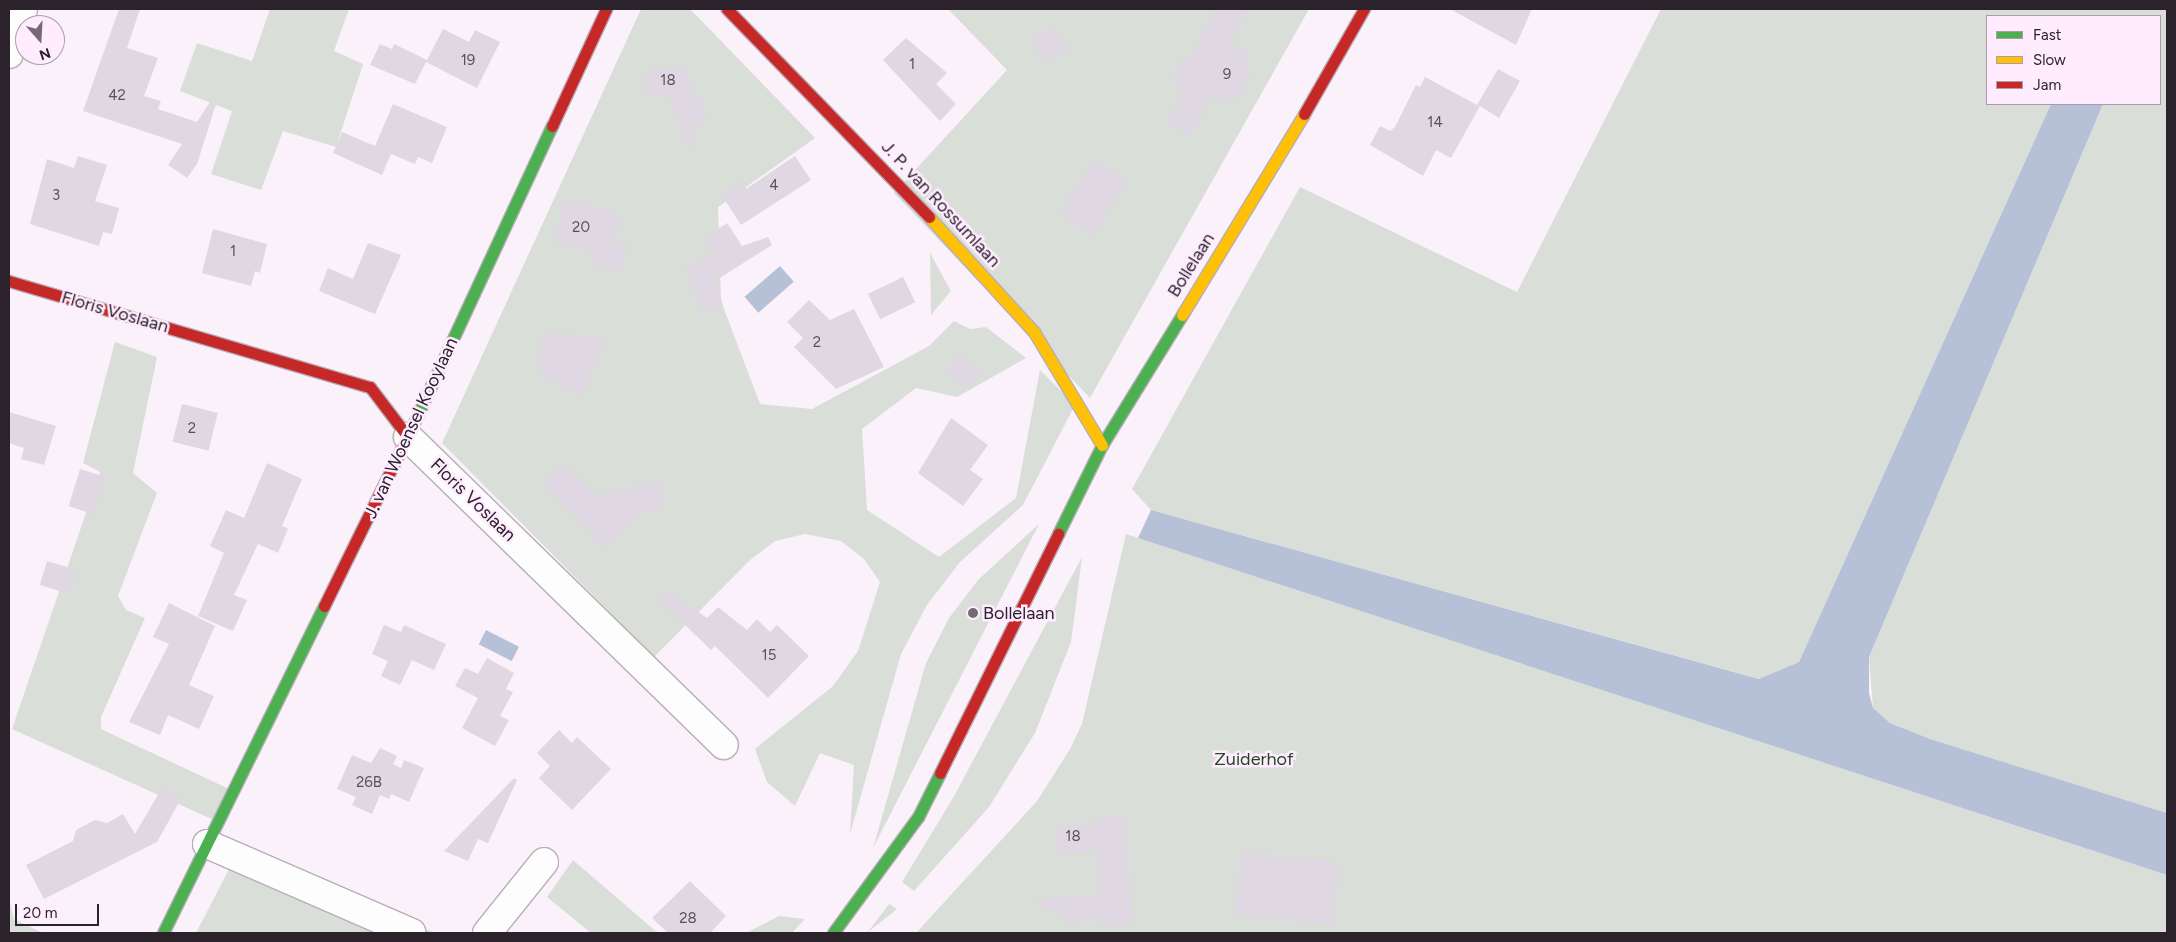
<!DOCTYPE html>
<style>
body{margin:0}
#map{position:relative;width:2176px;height:942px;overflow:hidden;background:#fbf1fb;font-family:Figtree,sans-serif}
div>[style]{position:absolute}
.green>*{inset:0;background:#d9ded8}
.water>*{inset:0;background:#b6c0d6;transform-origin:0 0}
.building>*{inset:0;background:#dfd7e1;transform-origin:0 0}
.roads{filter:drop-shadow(1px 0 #b7aeb7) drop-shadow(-1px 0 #b7aeb7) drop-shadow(0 1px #b7aeb7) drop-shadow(0 -1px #b7aeb7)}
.street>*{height:28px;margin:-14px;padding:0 14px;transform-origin:14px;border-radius:14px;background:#fefdfe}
.fast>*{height:11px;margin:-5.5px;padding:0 5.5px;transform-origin:5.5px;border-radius:5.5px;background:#4caf50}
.slow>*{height:11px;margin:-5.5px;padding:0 5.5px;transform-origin:5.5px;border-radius:5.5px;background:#ffc107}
.jam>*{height:11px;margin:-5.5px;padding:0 5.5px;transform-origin:5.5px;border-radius:5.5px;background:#c62828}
.dots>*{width:14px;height:14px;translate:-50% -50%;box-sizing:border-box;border:2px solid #ffedff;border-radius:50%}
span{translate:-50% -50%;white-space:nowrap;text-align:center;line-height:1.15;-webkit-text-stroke:5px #ffedff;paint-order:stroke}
.number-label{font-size:15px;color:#5a515a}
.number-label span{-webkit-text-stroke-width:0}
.street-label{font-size:18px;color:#2b222b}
.poi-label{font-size:18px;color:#2b222b}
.left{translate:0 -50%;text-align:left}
.park-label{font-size:18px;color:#234620}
.frame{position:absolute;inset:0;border:10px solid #2b222b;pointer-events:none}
.legend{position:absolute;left:1986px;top:15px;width:175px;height:90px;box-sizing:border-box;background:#ffedff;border:1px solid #aa9caa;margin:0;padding:6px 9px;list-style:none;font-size:15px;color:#2b222b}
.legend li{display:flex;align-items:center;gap:10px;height:25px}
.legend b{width:25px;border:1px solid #aa9caa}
.north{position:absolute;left:15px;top:15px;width:50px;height:50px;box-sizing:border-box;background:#ffedff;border:1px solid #aa9caa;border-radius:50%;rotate:161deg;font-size:14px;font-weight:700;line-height:20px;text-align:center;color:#2b222b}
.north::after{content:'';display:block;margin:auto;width:18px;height:22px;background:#746a74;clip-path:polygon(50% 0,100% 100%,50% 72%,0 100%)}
.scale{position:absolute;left:15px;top:904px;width:84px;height:22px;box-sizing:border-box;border:2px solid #2b222b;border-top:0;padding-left:6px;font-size:15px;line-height:18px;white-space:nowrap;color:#2b222b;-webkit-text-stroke:4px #ffedff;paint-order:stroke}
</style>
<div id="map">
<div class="green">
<div style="clip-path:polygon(270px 9px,349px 9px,334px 51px,363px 64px,336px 147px,283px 131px,261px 190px,211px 174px,232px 111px,180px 91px,197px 43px,252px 61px)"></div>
<div style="clip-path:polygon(641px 9px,690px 9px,815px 138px,718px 207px,721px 301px,760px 404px,812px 409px,929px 346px,954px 321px,970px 329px,986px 327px,1026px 358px,957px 397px,916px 388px,862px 429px,867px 510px,939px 557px,1016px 498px,1040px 370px,1075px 405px,1023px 505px,960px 562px,927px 605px,901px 654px,850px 834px,854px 765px,820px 753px,795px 806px,767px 782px,755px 749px,833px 686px,858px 651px,880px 582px,864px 559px,841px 541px,805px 534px,775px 541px,750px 560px,654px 657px,442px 443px)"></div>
<div style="clip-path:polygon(948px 9px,1309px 9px,1090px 398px,894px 193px,1007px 70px)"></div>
<div style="clip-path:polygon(1661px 9px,2167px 9px,2167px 813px,1930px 739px,1890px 723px,1873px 708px,1869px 657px,2103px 104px,2160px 104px,2160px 16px,1987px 16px,1987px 104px,2051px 104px,1799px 662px,1760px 679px,1151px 510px,1132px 489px,1300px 187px,1517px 292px)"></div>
<div style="clip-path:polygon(930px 253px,951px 291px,931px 315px)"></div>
<div style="clip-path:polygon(115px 342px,157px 357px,133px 473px,157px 493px,118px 596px,126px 610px,145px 618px,101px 717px,101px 729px,229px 789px,214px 820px,12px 729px,100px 472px,83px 463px)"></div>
<div style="clip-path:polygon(1039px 524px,873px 848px,926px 663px,949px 618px,979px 579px)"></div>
<div style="clip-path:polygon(1126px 534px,2167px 875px,2167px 933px,916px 933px,1037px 801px,1070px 749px,1082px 724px)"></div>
<div style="clip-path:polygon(1082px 557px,1071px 642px,1035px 733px,989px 807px,914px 891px,902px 882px,953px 798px)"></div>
<div style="clip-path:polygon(239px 850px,435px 933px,196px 933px)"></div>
<div style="clip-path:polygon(573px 860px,652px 928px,658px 933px,591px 933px,547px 897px)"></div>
<div style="clip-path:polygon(9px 898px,14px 919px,43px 933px,9px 933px)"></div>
<div style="clip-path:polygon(889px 904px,897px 909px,867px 933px)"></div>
<div style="clip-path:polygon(779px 916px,805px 919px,792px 933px,746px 933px)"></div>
</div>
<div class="water">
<div style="clip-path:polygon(2051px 104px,2103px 104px,1869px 657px,1869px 693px,1873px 708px,1890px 723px,1930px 739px,2167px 813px,2167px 875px,1138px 538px,1151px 510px,1759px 679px,1799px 662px)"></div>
<div style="left:780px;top:266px;width:21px;height:47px;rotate:49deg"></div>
<div style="left:486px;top:630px;width:37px;height:16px;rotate:27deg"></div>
</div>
<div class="building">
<div style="clip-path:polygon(119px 9px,140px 9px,127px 48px,158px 58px,144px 96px,161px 101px,158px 109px,197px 122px,210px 102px,216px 104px,197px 164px,187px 178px,168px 165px,182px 144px,83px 111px)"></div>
<div style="clip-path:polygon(1216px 9px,1248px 9px,1230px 43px,1251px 55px,1244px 68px,1253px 73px,1238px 100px,1233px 97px,1229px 103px,1213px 94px,1190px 136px,1166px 123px,1185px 89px,1174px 83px,1177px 79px,1173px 77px,1184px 56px,1188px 59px)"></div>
<div style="clip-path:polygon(1450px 9px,1532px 9px,1516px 45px)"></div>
<div style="left:1055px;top:26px;width:27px;height:29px;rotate:62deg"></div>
<div style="clip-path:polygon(443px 29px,469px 42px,475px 30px,500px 42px,477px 88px,426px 62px,415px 84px,370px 65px,380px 44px,392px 49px,394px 44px,427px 60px)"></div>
<div style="clip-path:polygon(906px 38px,947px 73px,936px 84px,956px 104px,940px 121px,883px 60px)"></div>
<div style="clip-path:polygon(688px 66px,691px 95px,699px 93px,708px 121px,694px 126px,696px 145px,687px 147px,670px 97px,647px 95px,644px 70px)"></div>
<div style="clip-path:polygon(1498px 69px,1520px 81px,1499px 118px,1480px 106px,1451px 158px,1436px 150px,1423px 176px,1370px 145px,1380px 126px,1390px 131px,1395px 127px,1416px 85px,1420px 87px,1425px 77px,1477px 105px)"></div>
<div style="clip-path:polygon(393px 104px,447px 127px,432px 163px,418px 157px,415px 164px,391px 154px,382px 175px,333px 153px,342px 132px,375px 146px)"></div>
<div style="clip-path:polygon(78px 156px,107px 165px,95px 201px,119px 208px,112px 234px,103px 232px,99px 246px,30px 224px,47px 159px,74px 168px)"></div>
<div style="clip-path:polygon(795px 156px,811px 180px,741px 225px,721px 194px,741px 181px,746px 189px)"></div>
<div style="left:1092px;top:160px;width:40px;height:64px;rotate:30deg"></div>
<div style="clip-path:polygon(566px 199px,621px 215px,613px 241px,628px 246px,621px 272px,592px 264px,595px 253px,554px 241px)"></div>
<div style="clip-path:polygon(727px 223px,742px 246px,768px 237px,772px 245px,715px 281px,723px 305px,701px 312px,685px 266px,713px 256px,703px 239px)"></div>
<div style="clip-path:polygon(213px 229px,267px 244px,260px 273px,255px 271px,251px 286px,202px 273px)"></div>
<div style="clip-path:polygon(368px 243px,401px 255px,375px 314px,319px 291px,328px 268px,353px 279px)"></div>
<div style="left:903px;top:277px;width:28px;height:39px;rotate:64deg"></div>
<div style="clip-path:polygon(809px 300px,830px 320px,854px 309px,884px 367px,836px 389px,794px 347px,803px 338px,787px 322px)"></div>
<div style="clip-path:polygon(545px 333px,605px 337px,583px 395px,539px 376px,544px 361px,536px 358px)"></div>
<div style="left:959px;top:355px;width:26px;height:23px;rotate:36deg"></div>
<div style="left:182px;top:404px;width:37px;height:39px;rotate:14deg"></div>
<div style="clip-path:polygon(9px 412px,56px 426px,44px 465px,21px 459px,24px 448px,9px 443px)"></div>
<div style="clip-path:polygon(951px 418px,988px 445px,970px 470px,983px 479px,963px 506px,918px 473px)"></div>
<div style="clip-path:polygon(267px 463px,302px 479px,282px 526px,288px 529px,278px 553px,258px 544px,234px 595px,247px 600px,233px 631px,198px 616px,224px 553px,210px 546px,226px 510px,244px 518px)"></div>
<div style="clip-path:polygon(564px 463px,599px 496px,659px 480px,666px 506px,639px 514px,605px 549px,542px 484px)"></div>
<div style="left:80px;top:469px;width:27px;height:39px;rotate:17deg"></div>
<div style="left:47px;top:561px;width:31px;height:25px;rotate:17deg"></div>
<div style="clip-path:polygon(667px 590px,707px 618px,718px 607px,747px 630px,757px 619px,770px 632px,777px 625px,809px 656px,768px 698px,715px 646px,711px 650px,659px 600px)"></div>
<div style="clip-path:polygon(169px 603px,215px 626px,189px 685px,214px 696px,199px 729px,168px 715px,160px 735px,129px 722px,169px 644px,153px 637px)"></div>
<div style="clip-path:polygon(384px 625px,401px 632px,404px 625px,446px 644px,434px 670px,412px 660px,400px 685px,381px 676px,388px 661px,372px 654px)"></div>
<div style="clip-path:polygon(487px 658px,514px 673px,506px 689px,513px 692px,500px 716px,509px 720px,495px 746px,462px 728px,478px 698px,455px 686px,465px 668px,478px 674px)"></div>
<div style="clip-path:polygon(559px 730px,572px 743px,577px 737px,611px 769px,572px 810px,539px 778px,550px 766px,537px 753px)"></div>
<div style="clip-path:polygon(380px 748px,397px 756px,393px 764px,401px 768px,404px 760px,424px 768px,409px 802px,391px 794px,389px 799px,380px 795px,372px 814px,352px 805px,356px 797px,337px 789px,352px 755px,371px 763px)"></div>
<div style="clip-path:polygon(514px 778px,517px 780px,488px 843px,478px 839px,468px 861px,444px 851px)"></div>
<div style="clip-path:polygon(163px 786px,182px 797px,157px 842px,44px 899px,26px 865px,73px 841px,76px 830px,95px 820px,107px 823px,123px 814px,135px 834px)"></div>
<div style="clip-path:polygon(1124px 816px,1134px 924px,1103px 927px,1102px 919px,1064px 923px,1064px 917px,1032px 900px,1100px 895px,1096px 851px,1058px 853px,1056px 825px,1095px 823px,1095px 818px)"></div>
<div style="left:1241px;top:852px;width:99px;height:63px;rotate:6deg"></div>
<div style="clip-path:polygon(690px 881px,726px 916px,710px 933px,668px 933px,652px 918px)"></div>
</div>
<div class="roads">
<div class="street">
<div style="left:9px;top:54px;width:47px;rotate:-72.7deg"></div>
<div style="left:408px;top:437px;width:441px;rotate:44.3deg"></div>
<div style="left:207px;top:844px;width:223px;rotate:23.5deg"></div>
<div style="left:487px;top:933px;width:91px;rotate:-51.2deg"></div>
</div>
<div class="fast">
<div style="left:412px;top:427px;width:332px;rotate:-65.1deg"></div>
<div style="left:1058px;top:534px;width:99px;rotate:-63.7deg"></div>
<div style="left:1102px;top:445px;width:153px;rotate:-58.4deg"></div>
<div style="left:163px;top:933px;width:364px;rotate:-63.8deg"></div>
<div style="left:833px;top:933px;width:144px;rotate:-53.8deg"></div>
<div style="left:918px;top:817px;width:49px;rotate:-63.4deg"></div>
</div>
<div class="slow">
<div style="left:929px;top:217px;width:156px;rotate:47.6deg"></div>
<div style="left:1034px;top:332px;width:132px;rotate:59deg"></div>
<div style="left:1182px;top:315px;width:235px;rotate:-58.7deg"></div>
</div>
<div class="jam">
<div style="left:727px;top:9px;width:290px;rotate:45.8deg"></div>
<div style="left:1304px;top:114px;width:121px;rotate:-60.3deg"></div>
<div style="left:552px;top:126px;width:129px;rotate:-65.2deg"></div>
<div style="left:9px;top:281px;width:376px;rotate:16.4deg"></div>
<div style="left:370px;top:387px;width:63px;rotate:52.8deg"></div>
<div style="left:324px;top:606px;width:199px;rotate:-63.8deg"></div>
<div style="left:940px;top:773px;width:267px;rotate:-63.7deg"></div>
</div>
</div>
<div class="dots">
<div style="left:973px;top:613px;background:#746a74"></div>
</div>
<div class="number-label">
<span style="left:468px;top:61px">19</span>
<span style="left:912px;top:65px">1</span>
<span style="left:1227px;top:75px">9</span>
<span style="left:668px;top:81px">18</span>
<span style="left:117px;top:96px">42</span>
<span style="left:1435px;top:123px">14</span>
<span style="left:774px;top:186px">4</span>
<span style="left:56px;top:196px">3</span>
<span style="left:581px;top:228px">20</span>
<span style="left:233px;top:252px">1</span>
<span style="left:817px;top:343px">2</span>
<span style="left:192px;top:429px">2</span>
<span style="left:769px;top:656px">15</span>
<span style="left:369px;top:783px">26B</span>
<span style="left:1073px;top:837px">18</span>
<span style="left:688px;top:919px">28</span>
</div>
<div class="street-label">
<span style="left:941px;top:204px;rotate:47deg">J. P. van Rossumlaan</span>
<span style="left:1191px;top:265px;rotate:-58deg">Bollelaan</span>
<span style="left:115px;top:312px;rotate:16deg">Floris Voslaan</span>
<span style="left:411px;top:428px;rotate:-65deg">J. van Woensel Kooylaan</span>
<span style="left:473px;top:500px;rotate:44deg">Floris Voslaan</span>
</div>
<div class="poi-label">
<span class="left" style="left:983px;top:613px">Bollelaan</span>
</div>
<div class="park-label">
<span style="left:1254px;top:759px">Zuiderhof</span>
</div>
<div class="frame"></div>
<ul class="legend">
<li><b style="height:6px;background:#4caf50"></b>Fast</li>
<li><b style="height:6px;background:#ffc107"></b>Slow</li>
<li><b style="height:6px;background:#c62828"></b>Jam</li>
</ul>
<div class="north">N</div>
<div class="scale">20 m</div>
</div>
